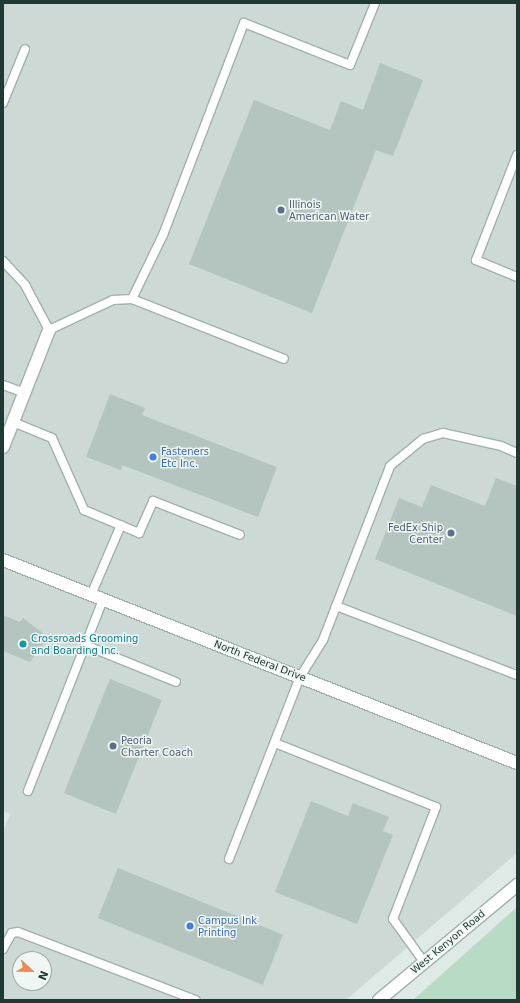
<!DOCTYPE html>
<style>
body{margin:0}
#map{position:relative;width:520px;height:1003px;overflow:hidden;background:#deeae6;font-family:"DejaVu Sans",sans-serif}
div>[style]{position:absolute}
.built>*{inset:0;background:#cdd9d5}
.green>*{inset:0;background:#b7dbc4}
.building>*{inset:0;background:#b4c4bf;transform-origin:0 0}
.roads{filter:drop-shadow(1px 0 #a1b1ad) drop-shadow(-1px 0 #a1b1ad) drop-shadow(0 1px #a1b1ad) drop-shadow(0 -1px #a1b1ad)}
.service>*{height:8px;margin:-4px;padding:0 4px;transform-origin:4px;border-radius:4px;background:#fff}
.minor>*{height:12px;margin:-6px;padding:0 6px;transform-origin:6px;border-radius:6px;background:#fff}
.dots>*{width:11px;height:11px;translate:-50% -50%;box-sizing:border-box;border:2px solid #eff6f3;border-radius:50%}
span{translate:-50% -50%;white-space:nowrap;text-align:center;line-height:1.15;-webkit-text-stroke:3px #eff6f3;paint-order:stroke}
.service-label{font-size:10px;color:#4e5e75}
.left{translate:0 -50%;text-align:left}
.right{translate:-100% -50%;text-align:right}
.shop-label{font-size:10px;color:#366cbe}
.culture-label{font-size:10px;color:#0d838f}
.street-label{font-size:10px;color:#203934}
.frame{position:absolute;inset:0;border:4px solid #203934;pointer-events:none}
.north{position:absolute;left:12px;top:951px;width:40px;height:40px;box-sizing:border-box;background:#eff6f3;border:1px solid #9caaa7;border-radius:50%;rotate:112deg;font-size:11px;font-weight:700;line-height:16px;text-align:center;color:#203934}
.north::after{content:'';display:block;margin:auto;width:14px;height:18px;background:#ef8957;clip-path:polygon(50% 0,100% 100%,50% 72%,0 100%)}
</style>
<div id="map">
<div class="built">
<div style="clip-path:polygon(evenodd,3px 3px,517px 3px,517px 853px,346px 1000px,3px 1000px,3px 831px,10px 814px,3px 811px,3px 3px,20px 959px,44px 959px,44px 983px,20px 983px,20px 959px)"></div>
</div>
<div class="green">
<div style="clip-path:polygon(517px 907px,517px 1000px,413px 1000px)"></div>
</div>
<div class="building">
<div style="clip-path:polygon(380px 63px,423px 80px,393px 156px,376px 150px,312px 313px,189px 264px,254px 100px,330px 130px,341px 101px,363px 110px)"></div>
<div style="clip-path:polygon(110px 394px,145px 408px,142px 415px,277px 467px,258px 517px,122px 465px,121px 470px,86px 457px)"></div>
<div style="clip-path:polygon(496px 478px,517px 486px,517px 616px,375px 559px,399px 498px,422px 507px,431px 485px,485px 506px)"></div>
<div style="clip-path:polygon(3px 615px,20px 622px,23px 618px,48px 637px,30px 662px,3px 651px)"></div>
<div style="left:110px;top:679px;width:56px;height:123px;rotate:22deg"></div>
<div style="clip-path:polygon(311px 801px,348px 816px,353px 803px,389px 817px,383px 831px,393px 835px,357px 924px,275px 892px)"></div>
<div style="left:118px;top:868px;width:178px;height:54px;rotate:22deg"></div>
</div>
<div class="roads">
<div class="service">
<div style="left:3px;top:103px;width:58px;rotate:-67.8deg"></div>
<div style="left:517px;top:155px;width:113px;rotate:111.3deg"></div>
<div style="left:476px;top:260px;width:44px;rotate:22.5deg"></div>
<div style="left:3px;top:261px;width:33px;rotate:47deg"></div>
<div style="left:25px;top:285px;width:51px;rotate:61.9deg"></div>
<div style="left:49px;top:330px;width:71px;rotate:-25.1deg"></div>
<div style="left:113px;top:300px;width:19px;rotate:-3deg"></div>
<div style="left:132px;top:299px;width:163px;rotate:21.5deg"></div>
<div style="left:132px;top:299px;width:71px;rotate:-64.2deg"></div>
<div style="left:163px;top:235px;width:227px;rotate:-69.1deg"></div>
<div style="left:244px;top:23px;width:114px;rotate:21.6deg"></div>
<div style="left:350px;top:65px;width:67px;rotate:-68deg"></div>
<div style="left:3px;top:385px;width:23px;rotate:20deg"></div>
<div style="left:13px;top:422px;width:42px;rotate:22.3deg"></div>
<div style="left:52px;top:438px;width:79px;rotate:66deg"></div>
<div style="left:84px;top:510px;width:60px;rotate:22.7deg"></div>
<div style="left:139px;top:533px;width:35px;rotate:-66deg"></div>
<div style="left:153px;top:501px;width:93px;rotate:21.3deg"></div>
<div style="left:91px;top:595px;width:76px;rotate:-66.8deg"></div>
<div style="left:336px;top:606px;width:194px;rotate:20.9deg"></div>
<div style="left:85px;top:645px;width:98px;rotate:22.1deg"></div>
<div style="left:275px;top:743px;width:173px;rotate:21.7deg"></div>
<div style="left:436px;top:807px;width:120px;rotate:111deg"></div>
<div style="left:393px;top:919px;width:53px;rotate:54.2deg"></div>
<div style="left:28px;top:791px;width:205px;rotate:-68.6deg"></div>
<div style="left:229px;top:859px;width:195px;rotate:-68.7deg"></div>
<div style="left:300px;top:677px;width:44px;rotate:-58.1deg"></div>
<div style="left:323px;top:640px;width:186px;rotate:-68.9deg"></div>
<div style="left:390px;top:466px;width:43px;rotate:-39.3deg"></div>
<div style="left:423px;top:439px;width:21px;rotate:-17deg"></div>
<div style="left:443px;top:433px;width:59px;rotate:12.6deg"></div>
<div style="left:501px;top:446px;width:17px;rotate:24deg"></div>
<div style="left:3px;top:949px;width:18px;rotate:-61deg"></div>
<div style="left:12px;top:933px;width:6px;rotate:-9deg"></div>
<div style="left:18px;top:932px;width:190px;rotate:21deg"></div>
</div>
<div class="minor">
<div style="left:3px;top:447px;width:126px;rotate:-68.5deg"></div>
<div style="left:3px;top:560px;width:553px;rotate:21.55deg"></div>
<div style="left:379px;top:1000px;width:180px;rotate:-39.8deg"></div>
</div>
</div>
<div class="dots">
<div style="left:281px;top:210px;background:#5c6f8a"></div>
<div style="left:153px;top:457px;background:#3f7fe0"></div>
<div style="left:451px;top:533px;background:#5c6f8a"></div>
<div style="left:23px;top:644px;background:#0f9aa8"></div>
<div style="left:113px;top:746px;background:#5c6f8a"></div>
<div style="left:190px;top:926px;background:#3f7fe0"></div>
</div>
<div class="service-label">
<span class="left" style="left:289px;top:210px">Illinois<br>American Water</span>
<span class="right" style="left:443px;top:533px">FedEx Ship<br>Center</span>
<span class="left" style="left:121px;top:746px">Peoria<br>Charter Coach</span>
</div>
<div class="shop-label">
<span class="left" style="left:161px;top:457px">Fasteners<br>Etc Inc.</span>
<span class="left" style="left:198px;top:926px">Campus Ink<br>Printing</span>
</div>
<div class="culture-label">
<span class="left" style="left:31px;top:644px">Crossroads Grooming<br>and Boarding Inc.</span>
</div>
<div class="street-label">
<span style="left:260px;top:661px;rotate:21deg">North Federal Drive</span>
<span style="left:448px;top:942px;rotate:-40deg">West Kenyon Road</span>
</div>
<div class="frame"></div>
<div class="north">N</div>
</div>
